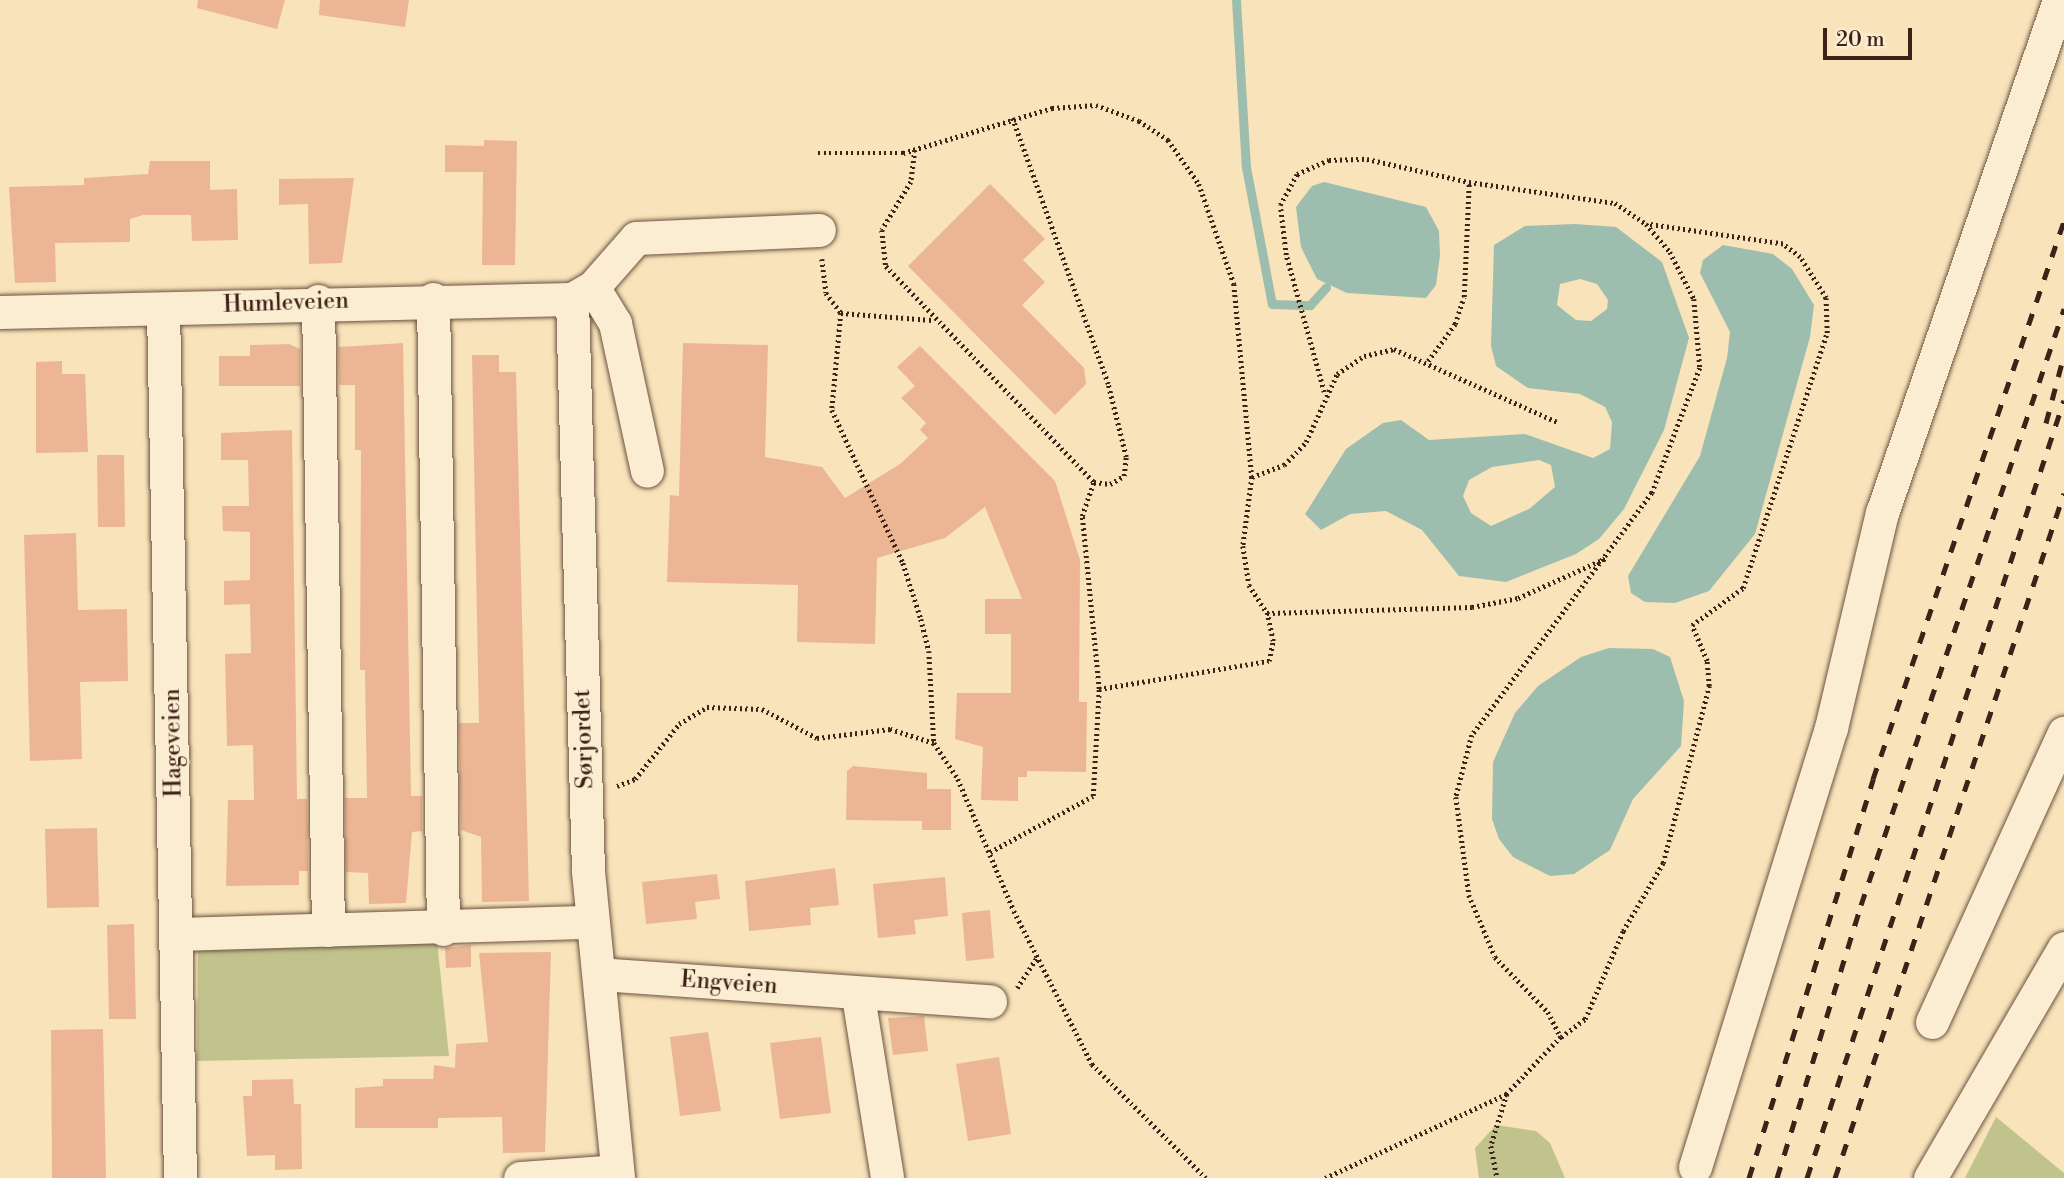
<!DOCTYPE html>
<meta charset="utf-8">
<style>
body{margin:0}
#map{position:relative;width:2064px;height:1178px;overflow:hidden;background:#f8e3ba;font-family:"Libre Bodoni",serif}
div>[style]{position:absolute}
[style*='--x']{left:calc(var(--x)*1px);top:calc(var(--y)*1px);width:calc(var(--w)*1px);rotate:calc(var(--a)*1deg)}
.green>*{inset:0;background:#c1c38d}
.water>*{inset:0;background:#9dbeaf}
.stream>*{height:9px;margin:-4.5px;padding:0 4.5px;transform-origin:4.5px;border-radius:4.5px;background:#9dbeaf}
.building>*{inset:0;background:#ecb695}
.path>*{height:4.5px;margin-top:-2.25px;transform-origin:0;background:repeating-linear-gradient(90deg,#3f2217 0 2px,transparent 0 5.5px)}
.roads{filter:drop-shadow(0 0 2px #6d5240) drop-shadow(0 0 2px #6d5240)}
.minor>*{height:33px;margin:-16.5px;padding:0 16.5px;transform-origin:16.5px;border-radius:16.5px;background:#faedd2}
.rail>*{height:5px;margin-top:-2.5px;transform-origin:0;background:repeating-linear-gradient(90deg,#3f2217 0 12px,transparent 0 24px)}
span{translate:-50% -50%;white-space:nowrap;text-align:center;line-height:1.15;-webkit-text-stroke:5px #faedd2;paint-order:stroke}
.street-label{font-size:23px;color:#3f2217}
.scale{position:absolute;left:1823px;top:28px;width:89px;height:32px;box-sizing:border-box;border:4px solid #3f2217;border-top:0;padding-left:9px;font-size:21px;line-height:24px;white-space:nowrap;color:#3f2217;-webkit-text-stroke:5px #faedd2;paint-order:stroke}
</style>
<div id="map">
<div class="green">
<div style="clip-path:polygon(437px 941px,449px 1056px,197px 1061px,198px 946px)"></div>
<div style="clip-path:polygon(1996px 1117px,2064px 1173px,2064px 1178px,1965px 1178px)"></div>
<div style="clip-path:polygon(1496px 1125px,1536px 1131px,1550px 1143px,1565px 1178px,1479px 1178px,1475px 1148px)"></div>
</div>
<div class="water">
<div style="clip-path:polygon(1324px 182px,1426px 207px,1439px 231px,1440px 255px,1436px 285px,1426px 298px,1347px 293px,1317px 279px,1301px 247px,1296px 207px,1312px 186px)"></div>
<div style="clip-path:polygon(evenodd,1575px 224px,1616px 227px,1662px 262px,1689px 338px,1664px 430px,1624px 509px,1599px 539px,1576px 554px,1506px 582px,1459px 576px,1422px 530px,1386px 511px,1350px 514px,1321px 530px,1305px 514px,1346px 449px,1383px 423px,1401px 420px,1429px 440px,1525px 434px,1593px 458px,1610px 449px,1612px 422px,1605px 407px,1580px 394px,1528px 388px,1496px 366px,1491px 346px,1494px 245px,1525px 226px,1575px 224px,1580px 279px,1597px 284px,1608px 300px,1607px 309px,1591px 321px,1576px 320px,1557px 305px,1560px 284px,1580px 279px,1575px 224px,1539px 460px,1551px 465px,1555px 487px,1529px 509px,1491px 526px,1471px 513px,1463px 496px,1469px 480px,1492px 467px,1539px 460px)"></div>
<div style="clip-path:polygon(1723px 245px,1773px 254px,1792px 269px,1814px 305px,1810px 337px,1755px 534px,1709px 591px,1675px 603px,1645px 602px,1631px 593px,1628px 576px,1700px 456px,1727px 358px,1730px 332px,1700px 273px,1703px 260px)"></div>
<div style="clip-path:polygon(1609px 648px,1653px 649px,1670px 657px,1684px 701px,1681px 746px,1633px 799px,1610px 850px,1574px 874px,1550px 876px,1513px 857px,1499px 839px,1492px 819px,1493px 762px,1515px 713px,1538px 686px,1581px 657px)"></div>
</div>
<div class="stream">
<div style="--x:1236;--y:0;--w:167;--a:86.6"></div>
<div style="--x:1246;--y:167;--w:139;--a:79.3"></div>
<div style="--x:1272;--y:304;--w:38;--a:2"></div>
<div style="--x:1310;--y:305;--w:24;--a:-48"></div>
</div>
<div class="building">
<div style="clip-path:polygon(198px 0,285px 0,277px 29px,197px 8px)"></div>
<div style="clip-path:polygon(320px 0,409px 0,405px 27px,319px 15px)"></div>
<div style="clip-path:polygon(484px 140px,517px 141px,515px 265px,482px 265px,483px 172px,445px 172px,445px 145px,484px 146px)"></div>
<div style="clip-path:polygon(150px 161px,210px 161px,210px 190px,237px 189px,238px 240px,192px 241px,191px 215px,143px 215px,130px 219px,130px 242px,55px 243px,56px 282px,15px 283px,9px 187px,84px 185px,84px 178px,148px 174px)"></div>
<div style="clip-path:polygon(354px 178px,342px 263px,309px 264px,308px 204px,279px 205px,279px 179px)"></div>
<div style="clip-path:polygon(990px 184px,1045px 239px,1023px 260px,1045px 282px,1022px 305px,1084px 368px,1086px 384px,1055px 415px,908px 266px)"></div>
<div style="clip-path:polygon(403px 343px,411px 796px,422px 796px,422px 831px,412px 832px,406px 903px,369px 904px,368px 873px,346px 872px,345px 798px,367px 798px,365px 670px,360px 670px,361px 450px,355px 450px,355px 385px,339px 385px,338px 347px)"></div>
<div style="clip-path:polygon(683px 343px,768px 345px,765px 457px,822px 467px,845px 498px,900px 464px,928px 438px,920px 430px,926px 423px,901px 398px,915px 386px,897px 367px,920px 346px,1055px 481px,1080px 560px,1079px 702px,1087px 702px,1086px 772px,1027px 771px,1027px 777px,1018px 777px,1018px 801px,981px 800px,983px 747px,955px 739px,957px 693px,1011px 693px,1011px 634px,985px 634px,985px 599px,1022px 599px,985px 507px,945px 538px,877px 558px,875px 644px,797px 642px,798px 585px,667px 582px,670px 495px,679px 496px)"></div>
<div style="clip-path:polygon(289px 344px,300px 349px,300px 386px,219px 386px,219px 356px,250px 356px,250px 345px)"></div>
<div style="clip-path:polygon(472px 355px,499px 355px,499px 372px,516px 372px,529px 901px,482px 902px,481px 837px,461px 830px,459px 723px,479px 723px)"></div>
<div style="clip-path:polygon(62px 361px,62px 374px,85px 374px,88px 452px,36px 453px,36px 362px)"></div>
<div style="clip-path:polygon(292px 430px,297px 799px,307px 799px,308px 871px,299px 871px,299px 885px,226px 886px,228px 800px,254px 800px,253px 745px,227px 746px,225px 654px,251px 653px,250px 604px,224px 605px,224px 581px,250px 580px,250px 532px,223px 531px,222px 506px,249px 506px,248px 460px,221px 460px,221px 433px)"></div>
<div style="clip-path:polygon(97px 455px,124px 455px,125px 527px,98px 527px)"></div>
<div style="clip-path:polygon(76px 533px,78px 610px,127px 609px,128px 681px,80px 682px,82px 759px,30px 761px,24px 535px)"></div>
<div style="clip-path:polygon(853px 766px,927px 773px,927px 789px,951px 789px,951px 830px,922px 830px,922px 821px,846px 820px,847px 771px)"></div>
<div style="clip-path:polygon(97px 828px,99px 907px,47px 908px,45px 829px)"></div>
<div style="clip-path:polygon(835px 868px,839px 905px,810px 908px,811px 925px,749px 931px,745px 881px)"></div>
<div style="clip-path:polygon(717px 874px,720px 899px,695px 902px,697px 919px,646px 924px,642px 882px)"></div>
<div style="clip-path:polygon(945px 877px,948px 916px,914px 920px,916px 934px,878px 938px,873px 884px)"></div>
<div style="clip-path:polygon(990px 910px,994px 958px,966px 961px,962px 913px)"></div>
<div style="clip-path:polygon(134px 924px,136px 1019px,109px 1019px,107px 925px)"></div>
<div style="clip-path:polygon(471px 945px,471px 967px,446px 968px,445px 948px)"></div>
<div style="clip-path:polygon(551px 952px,545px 1152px,503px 1153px,502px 1117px,438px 1118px,438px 1128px,355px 1128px,355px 1088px,383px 1086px,383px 1079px,433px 1079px,434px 1065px,455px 1068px,456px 1044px,488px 1042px,479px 953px)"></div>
<div style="clip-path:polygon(924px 1016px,928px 1051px,893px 1055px,888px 1018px)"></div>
<div style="clip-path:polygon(103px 1029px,106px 1178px,52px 1178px,51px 1030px)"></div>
<div style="clip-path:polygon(708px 1032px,721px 1111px,680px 1116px,670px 1037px)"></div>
<div style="clip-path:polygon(821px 1037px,831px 1113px,780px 1119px,770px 1043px)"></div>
<div style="clip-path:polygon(999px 1057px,1011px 1134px,968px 1141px,956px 1064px)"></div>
<div style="clip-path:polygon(293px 1079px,294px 1104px,301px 1104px,302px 1169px,275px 1170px,275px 1155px,247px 1156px,243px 1096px,252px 1096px,252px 1080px)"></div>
</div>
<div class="path">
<div style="--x:915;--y:150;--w:32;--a:97"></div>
<div style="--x:911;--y:182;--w:56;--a:121.1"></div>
<div style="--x:882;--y:230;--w:36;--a:84"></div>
<div style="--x:886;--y:266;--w:300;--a:46.1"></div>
<div style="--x:1094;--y:482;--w:16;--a:7"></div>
<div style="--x:1110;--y:484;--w:16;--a:-30"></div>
<div style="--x:1124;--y:476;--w:19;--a:-84"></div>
<div style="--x:1126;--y:457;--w:75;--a:-103.9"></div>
<div style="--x:1108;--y:384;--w:283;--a:-109.8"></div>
<div style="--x:818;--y:153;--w:85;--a:0"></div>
<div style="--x:903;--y:153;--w:156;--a:-16.8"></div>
<div style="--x:1052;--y:108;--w:44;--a:-3.9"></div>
<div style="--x:1096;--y:105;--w:46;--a:20.4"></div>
<div style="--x:1139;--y:121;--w:35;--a:33"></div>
<div style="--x:1168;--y:140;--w:54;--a:54.8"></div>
<div style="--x:1199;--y:184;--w:106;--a:70.7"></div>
<div style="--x:1234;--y:284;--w:194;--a:84.7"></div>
<div style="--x:1252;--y:477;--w:70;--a:97.4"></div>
<div style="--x:1243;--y:546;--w:39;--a:81"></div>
<div style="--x:1249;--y:585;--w:33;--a:57"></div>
<div style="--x:1267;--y:613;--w:205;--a:-1.7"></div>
<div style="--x:1472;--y:607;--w:47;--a:-11.1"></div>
<div style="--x:1518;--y:598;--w:97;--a:-24.4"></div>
<div style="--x:822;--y:259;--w:34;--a:83"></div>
<div style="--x:826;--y:293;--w:25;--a:53"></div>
<div style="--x:841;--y:313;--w:91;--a:4.4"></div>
<div style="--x:841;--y:313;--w:97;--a:95.3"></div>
<div style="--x:832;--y:410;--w:169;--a:65.1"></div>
<div style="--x:903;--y:563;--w:59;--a:72.2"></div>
<div style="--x:921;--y:619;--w:33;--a:76"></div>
<div style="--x:929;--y:651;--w:92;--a:86.9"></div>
<div style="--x:1428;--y:361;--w:46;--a:-53.9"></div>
<div style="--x:1455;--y:324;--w:28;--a:-72"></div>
<div style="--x:1464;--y:297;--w:115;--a:-87.5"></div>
<div style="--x:1324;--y:392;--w:142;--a:-105.5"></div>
<div style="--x:1286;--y:255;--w:50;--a:-96.8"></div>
<div style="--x:1280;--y:205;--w:35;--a:-61"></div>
<div style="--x:1297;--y:174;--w:35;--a:-24"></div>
<div style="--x:1329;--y:160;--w:38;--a:-2"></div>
<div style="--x:1367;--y:159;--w:105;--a:12.7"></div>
<div style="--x:1469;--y:182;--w:148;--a:8.2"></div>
<div style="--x:1615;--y:203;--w:37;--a:34"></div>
<div style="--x:1646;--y:224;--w:37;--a:49"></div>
<div style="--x:1670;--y:252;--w:53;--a:62.9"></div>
<div style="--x:1694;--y:299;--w:69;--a:85"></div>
<div style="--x:1700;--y:368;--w:134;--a:111"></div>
<div style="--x:1652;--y:493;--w:302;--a:126.6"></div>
<div style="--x:1472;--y:735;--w:64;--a:104.5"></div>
<div style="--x:1456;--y:797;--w:99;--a:82.4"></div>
<div style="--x:1469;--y:895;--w:67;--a:67.2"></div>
<div style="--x:1495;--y:957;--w:76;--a:46.1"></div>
<div style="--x:1548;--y:1012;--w:28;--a:63"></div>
<div style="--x:1561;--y:1037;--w:79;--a:133.5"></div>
<div style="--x:1507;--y:1094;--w:54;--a:107.1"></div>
<div style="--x:1491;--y:1146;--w:33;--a:79"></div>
<div style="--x:1252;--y:477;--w:34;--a:-21"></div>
<div style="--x:1284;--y:465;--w:32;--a:-46"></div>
<div style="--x:1306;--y:442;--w:75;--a:-65.5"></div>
<div style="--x:1337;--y:374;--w:32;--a:-34"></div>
<div style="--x:1364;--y:356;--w:31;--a:-13"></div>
<div style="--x:1394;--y:349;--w:179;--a:24.1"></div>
<div style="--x:1099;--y:689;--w:172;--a:-9.4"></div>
<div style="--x:1269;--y:661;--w:20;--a:-79"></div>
<div style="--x:1273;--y:641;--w:29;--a:-102"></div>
<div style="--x:617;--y:786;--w:19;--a:-21"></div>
<div style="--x:635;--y:779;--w:70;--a:-51.3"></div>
<div style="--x:679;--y:724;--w:33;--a:-31"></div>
<div style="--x:707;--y:707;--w:55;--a:2.1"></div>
<div style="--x:762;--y:709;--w:62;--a:27.8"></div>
<div style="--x:817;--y:738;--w:74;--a:-7"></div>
<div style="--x:890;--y:729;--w:46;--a:17.7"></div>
<div style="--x:934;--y:743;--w:43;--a:56.3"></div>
<div style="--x:958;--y:779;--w:143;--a:67"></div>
<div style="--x:1014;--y:911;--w:172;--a:63"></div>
<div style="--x:1092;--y:1064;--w:161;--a:45"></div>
<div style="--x:990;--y:852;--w:117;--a:-28.5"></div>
<div style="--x:1093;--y:796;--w:107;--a:-86.8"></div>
<div style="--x:1099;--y:689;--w:174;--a:-95.6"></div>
<div style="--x:1082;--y:516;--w:36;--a:-71"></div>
<div style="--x:1017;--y:988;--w:37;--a:-57"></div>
<div style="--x:1561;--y:1037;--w:30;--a:-37"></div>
<div style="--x:1585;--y:1019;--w:96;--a:-66.6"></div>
<div style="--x:1623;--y:931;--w:79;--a:-59.5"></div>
<div style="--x:1663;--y:863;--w:183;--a:-75.4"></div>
<div style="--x:1709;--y:686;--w:25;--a:-95"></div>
<div style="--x:1707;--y:661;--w:39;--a:-113"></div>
<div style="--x:1692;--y:625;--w:63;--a:-36"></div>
<div style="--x:1743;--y:588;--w:268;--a:-71.8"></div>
<div style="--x:1827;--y:333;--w:35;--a:-92"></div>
<div style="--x:1826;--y:298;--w:49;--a:-122.4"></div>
<div style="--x:1800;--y:257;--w:21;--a:-143"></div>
<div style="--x:1783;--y:244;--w:138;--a:-171.7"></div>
<div style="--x:1325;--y:1178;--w:200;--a:-24.8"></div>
</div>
<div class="roads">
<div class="minor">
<div style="--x:593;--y:287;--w:42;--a:58.6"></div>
<div style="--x:615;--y:323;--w:151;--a:77.8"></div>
<div style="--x:433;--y:299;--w:630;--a:89.09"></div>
<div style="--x:572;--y:299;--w:572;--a:88.4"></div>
<div style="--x:588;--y:871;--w:308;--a:84.4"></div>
<div style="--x:318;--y:301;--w:629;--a:89.09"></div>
<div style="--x:163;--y:309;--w:869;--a:88.88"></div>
<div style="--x:0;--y:312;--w:572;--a:-1.3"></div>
<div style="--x:572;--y:299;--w:24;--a:-30"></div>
<div style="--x:593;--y:287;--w:65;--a:-48.7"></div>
<div style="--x:636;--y:238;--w:183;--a:-2.5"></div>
<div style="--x:177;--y:934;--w:414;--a:-1.7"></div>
<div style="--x:599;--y:974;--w:392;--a:4"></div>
<div style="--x:858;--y:996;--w:184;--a:80.9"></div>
<div style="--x:1932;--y:1022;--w:318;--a:-65.5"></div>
<div style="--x:1695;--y:1167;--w:460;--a:-72.8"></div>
<div style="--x:1831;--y:728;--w:221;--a:-76.7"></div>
<div style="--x:1882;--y:513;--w:543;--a:-70.96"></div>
<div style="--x:520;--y:1178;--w:97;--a:-4.1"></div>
<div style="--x:1930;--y:1178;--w:266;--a:-59.8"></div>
</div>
</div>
<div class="rail">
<div style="--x:2046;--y:423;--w:70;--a:-75.2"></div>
<div style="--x:1749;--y:1178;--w:418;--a:-72.7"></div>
<div style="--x:1873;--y:779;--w:590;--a:-71.1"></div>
<div style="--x:1777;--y:1178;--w:286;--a:-72.9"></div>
<div style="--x:1861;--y:905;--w:630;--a:-71.19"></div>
<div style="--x:1807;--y:1178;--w:819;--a:-71.72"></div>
<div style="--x:1835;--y:1178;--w:722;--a:-71.51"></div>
</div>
<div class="street-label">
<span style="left:286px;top:303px;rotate:-2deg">Humleveien</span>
<span style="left:584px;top:739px;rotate:-92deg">Sørjordet</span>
<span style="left:173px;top:743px;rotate:-91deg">Hageveien</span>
<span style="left:729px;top:983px;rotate:4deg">Engveien</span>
</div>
<div class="scale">20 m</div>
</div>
